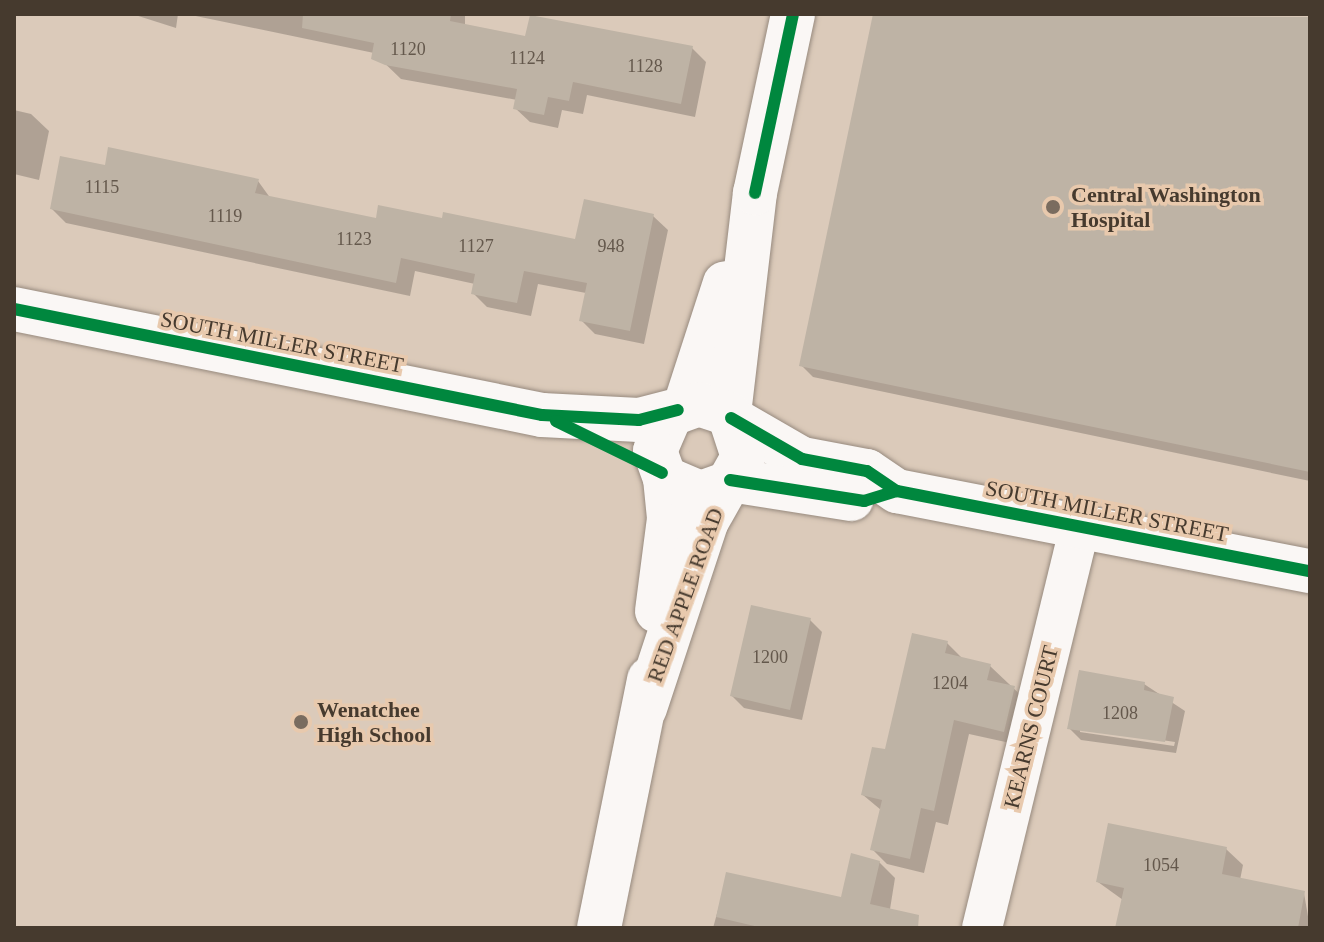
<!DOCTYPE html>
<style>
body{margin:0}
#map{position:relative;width:1324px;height:942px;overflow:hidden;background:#dbcaba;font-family:"Times New Roman",serif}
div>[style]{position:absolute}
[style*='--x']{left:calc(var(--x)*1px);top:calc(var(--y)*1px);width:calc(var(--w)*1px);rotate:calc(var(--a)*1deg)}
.shadow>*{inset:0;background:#0003}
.building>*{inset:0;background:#beb3a5}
.roads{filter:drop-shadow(0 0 2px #978a7e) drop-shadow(0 0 2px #978a7e)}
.minor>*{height:40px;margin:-20px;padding:0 20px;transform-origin:20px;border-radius:20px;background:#faf7f5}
.tertiary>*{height:44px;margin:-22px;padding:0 22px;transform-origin:22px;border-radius:22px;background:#faf7f5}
.cycleway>*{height:12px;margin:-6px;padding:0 6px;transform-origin:6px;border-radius:6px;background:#00873e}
.dots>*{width:22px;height:22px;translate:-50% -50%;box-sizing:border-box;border:4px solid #e8c9ad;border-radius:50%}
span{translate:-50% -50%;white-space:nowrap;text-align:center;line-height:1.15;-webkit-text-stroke:7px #e8c9ad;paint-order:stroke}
.number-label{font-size:18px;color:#64584c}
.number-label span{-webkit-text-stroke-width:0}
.poi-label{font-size:22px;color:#463a2e;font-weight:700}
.left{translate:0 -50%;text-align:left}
.street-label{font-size:22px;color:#463a2e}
.frame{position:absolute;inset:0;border:16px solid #463a2e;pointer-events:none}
</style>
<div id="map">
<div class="shadow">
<div style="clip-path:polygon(132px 14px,178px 14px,176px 28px)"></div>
<div style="clip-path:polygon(186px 14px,465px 14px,465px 26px,527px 38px,692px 48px,706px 62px,695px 117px,587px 95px,583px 114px,562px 110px,558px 128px,530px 122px,515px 108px,517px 100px,401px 79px,374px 53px)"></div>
<div style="clip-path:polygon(875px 14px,1310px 19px,1310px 481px,813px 377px,801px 365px)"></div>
<div style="clip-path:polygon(14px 110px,31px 114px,49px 131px,39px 180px,14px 174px)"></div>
<div style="clip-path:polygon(106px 167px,258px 181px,271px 199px,377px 221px,577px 242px,653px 216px,668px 230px,644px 344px,595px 334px,581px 320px,586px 293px,538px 284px,531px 316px,487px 307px,473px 293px,475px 284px,415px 271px,410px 296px,66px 223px,52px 209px)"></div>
<div style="clip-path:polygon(810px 620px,822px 632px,802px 720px,744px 708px,732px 696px)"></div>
<div style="clip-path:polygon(947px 643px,962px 658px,990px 666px,1029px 703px,1019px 745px,969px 734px,948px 825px,936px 822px,924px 873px,887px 864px,872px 849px,881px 810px,863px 795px)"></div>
<div style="clip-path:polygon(evenodd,1144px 684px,1185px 711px,1176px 753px,1081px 740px,1069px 728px,1144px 684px,1080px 728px,1175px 742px,1174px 746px,1080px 732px,1080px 728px)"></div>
<div style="clip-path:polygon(1226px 849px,1243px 865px,1240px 880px,1304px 893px,1310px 928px,1117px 928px,1123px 900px,1098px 882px)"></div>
<div style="clip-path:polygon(879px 862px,895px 878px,887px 928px,713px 928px,728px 874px,842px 900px)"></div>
</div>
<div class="building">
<div style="clip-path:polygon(303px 14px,451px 14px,450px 21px,525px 36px,530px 15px,693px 46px,681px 104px,573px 82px,569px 101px,548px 97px,544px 115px,513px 109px,517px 89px,385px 65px,371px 59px,374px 43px,302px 28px)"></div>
<div style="clip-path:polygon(873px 14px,1310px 17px,1310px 472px,799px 366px)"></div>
<div style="clip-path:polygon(108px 147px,259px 179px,255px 193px,376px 218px,378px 205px,442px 218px,443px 212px,575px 239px,584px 199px,654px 214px,630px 331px,579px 321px,587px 283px,524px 271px,517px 303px,471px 294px,475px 274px,401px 258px,396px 283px,50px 209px,60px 156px,105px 165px)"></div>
<div style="clip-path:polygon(751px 605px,811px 618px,790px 710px,730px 696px)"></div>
<div style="clip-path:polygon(912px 633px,948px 641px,945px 653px,991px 664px,987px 680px,1015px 686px,1004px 732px,954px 720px,934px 811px,921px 808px,910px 859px,870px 850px,882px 800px,861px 795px,872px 747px,885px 749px)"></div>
<div style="clip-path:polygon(1079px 670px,1145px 682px,1144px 690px,1174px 697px,1165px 742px,1067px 729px)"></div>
<div style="clip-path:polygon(1108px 823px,1227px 847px,1222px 874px,1305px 891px,1298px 928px,1115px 928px,1124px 888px,1096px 882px)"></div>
<div style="clip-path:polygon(851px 853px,880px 861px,870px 904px,919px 915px,918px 928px,763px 928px,716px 917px,726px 872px,841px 897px)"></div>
</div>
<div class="roads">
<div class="minor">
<div style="--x:982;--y:928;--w:415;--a:-76.3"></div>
</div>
<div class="tertiary">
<div style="--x:14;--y:309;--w:539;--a:11.35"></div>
<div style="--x:542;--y:415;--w:97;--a:3"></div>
<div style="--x:639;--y:420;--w:40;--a:-14.4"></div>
<div style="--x:685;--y:406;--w:129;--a:-72"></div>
<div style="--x:729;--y:414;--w:223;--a:-83.3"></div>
<div style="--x:755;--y:193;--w:183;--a:-78"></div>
<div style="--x:731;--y:418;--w:82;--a:30"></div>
<div style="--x:802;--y:459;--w:66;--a:10.5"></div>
<div style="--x:867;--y:471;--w:36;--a:34"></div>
<div style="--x:897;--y:491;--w:421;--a:11"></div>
<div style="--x:730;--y:480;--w:123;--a:8.9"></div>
<div style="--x:657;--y:611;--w:94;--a:-82.6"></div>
<div style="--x:669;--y:518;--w:40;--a:-95.7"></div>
<div style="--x:645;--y:708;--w:197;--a:-71.7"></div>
<div style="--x:707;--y:521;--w:73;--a:-60.6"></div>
<div style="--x:743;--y:457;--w:45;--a:-108"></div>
<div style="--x:729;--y:414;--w:32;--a:-162"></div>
<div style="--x:699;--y:404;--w:30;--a:160"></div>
<div style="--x:671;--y:414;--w:40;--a:113.4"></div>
<div style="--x:655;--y:451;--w:29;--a:70"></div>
<div style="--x:665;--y:478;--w:39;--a:23"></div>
<div style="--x:701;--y:493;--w:29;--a:-20"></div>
<div style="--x:599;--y:928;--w:254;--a:-78.6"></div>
</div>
</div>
<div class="cycleway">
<div style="--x:755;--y:193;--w:183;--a:-78"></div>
<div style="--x:14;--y:309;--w:539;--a:11.35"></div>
<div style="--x:542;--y:415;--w:97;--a:3"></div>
<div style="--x:639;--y:420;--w:40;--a:-14.4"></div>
<div style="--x:731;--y:418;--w:82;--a:30"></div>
<div style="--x:802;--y:459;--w:66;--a:10.5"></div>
<div style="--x:867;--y:471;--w:36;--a:34"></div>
<div style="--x:897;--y:491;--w:421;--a:11"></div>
<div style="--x:556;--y:421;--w:118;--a:26.1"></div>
<div style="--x:730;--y:480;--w:136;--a:8.9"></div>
<div style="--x:864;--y:501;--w:34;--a:-17"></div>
</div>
<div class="dots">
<div style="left:1053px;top:207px;background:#7a6c5f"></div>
<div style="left:301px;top:722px;background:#7a6c5f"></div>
</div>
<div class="number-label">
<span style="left:408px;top:49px">1120</span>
<span style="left:527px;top:58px">1124</span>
<span style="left:645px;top:66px">1128</span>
<span style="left:102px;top:187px">1115</span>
<span style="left:225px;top:216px">1119</span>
<span style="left:354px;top:239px">1123</span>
<span style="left:476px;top:246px">1127</span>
<span style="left:611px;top:246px">948</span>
<span style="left:770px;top:657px">1200</span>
<span style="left:950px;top:683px">1204</span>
<span style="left:1120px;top:713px">1208</span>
<span style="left:1161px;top:865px">1054</span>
</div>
<div class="poi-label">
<span class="left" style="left:1071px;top:207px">Central Washington<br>Hospital</span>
<span class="left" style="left:317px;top:722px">Wenatchee<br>High School</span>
</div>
<div class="street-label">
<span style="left:282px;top:342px;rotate:11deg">SOUTH MILLER STREET</span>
<span style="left:1107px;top:511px;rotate:11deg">SOUTH MILLER STREET</span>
<span style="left:685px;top:595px;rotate:-70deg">RED APPLE ROAD</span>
<span style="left:1031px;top:727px;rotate:-76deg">KEARNS COURT</span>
</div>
<div class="frame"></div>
</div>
